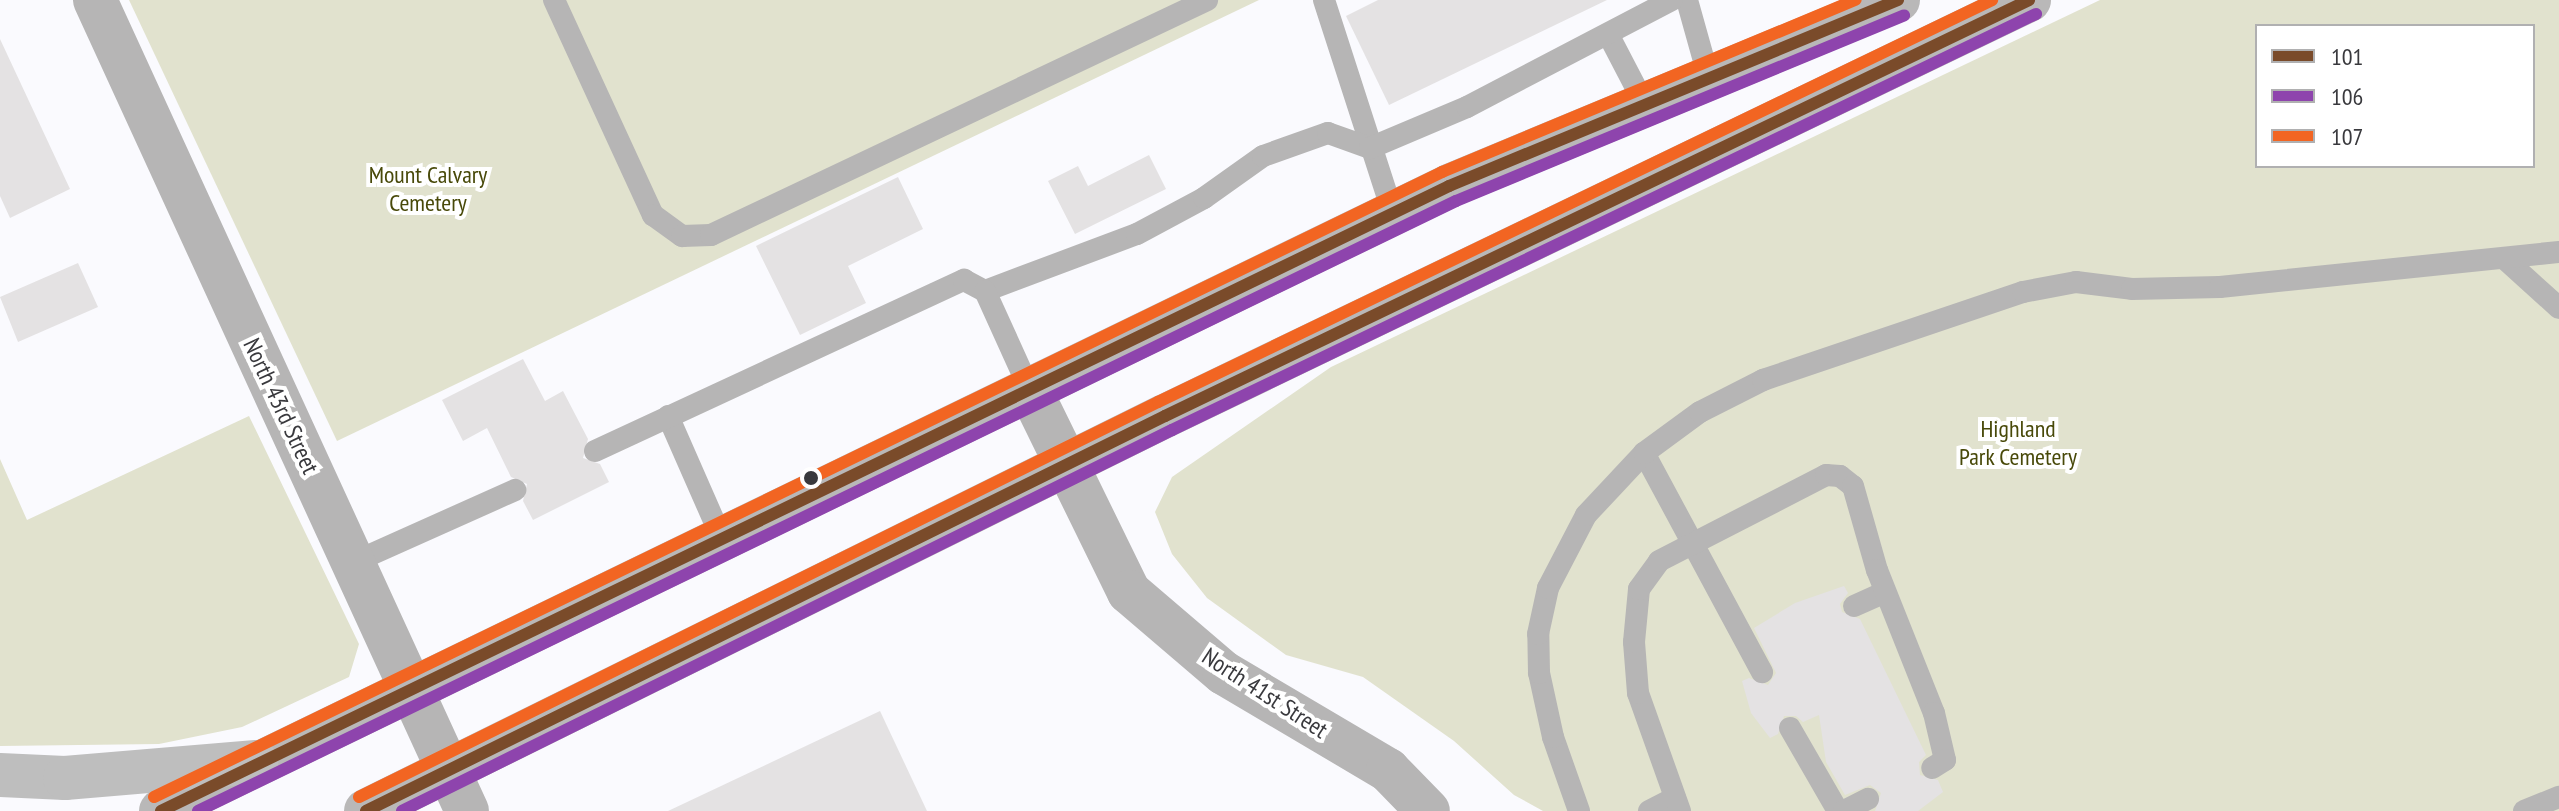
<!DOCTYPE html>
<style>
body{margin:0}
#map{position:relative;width:2559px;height:811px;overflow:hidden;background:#fafafe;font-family:"PT Sans Narrow",sans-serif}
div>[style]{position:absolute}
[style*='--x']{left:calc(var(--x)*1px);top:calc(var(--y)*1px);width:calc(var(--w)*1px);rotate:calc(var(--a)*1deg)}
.green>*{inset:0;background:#e1e2ce}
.building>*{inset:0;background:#e4e2e3}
.lane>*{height:22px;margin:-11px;padding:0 11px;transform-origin:11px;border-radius:11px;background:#b6b5b5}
.street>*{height:44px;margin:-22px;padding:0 22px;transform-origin:22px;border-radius:22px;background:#b6b5b5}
.primary>*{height:44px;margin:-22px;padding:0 22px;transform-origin:22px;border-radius:22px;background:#b9b8b8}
.highway>*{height:44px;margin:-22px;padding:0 22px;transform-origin:22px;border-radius:22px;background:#bebebe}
.bus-1>*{height:12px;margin:-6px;padding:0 6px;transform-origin:6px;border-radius:6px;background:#7a4b2a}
.bus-2>*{height:12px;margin:-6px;padding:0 6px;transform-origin:6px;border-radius:6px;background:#8e44ad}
.bus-3>*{height:12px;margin:-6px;padding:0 6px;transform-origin:6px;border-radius:6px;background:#f26522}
.dots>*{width:22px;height:22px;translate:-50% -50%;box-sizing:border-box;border:4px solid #fff;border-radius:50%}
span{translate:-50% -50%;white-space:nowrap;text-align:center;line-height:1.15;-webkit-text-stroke:8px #fff;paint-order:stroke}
.park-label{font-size:24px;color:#484909}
.street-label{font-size:24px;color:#39393d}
.legend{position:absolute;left:2255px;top:24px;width:280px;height:144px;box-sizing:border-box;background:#fff;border:2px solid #b0b0b1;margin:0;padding:10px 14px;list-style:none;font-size:24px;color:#39393d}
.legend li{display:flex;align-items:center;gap:16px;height:40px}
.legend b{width:40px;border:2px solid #b0b0b1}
</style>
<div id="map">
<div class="green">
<div style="clip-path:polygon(129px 0,1259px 0,337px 441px)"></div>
<div style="clip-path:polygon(evenodd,2100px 0,2559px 0,2559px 811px,1543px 811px,1514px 795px,1454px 741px,1363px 677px,1286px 655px,1207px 598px,1172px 554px,1155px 512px,1172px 477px,1331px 367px,2100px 0,2257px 26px,2533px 26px,2533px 166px,2257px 166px,2257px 26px)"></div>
<div style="clip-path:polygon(249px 416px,359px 644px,349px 677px,242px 727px,159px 744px,0 746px,0 459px,27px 520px)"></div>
</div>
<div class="building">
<div style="clip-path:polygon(1378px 0,1607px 0,1389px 105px,1346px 16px)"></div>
<div style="clip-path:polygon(0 39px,70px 189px,10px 218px,0 196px)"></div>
<div style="clip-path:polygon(1149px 155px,1166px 189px,1075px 234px,1048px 181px,1078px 166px,1088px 186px)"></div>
<div style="clip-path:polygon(898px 177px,923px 229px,848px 266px,866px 303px,800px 335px,756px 246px)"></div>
<div style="clip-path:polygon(78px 263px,98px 307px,18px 342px,0 297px)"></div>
<div style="clip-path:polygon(523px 359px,545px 401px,563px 391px,588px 439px,583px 458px,600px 464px,609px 482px,533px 520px,523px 501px,527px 484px,511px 477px,487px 428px,463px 441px,442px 400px)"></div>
<div style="clip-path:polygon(1844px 586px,1848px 593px,1840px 604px,1842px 612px,1860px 619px,1926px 755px,1919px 762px,1920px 775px,1938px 780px,1943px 792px,1918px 811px,1875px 811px,1881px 793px,1870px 785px,1845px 795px,1826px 762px,1819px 715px,1803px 722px,1796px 716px,1784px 716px,1778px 734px,1770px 738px,1751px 713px,1742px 681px,1749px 678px,1768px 685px,1776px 673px,1754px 628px,1795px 603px)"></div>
<div style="clip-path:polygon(880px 711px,927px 811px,668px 811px)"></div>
</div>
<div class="lane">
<div style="--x:554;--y:0;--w:237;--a:65.3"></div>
<div style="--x:653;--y:215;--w:36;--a:36"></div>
<div style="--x:682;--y:236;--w:29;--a:-2"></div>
<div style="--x:711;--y:235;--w:549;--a:-25.35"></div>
<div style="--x:1324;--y:0;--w:224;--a:72.1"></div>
<div style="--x:1687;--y:0;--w:82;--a:74.4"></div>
<div style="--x:1608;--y:34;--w:80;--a:62.5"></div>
<div style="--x:2505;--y:259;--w:73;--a:42.2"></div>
<div style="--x:985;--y:291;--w:162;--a:-20.6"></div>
<div style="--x:1137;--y:234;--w:76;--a:-28.2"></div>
<div style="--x:1204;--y:198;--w:72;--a:-35.4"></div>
<div style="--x:1263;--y:156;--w:69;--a:-19.5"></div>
<div style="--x:1328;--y:133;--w:45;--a:19.7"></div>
<div style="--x:1370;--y:148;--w:105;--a:-22.9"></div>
<div style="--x:1467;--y:107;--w:231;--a:-27.6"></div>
<div style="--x:668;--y:416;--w:132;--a:66.3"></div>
<div style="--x:595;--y:451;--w:407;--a:-24.9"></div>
<div style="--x:964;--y:280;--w:24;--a:28"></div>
<div style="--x:985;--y:291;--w:109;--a:65.6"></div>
<div style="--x:1644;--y:453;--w:249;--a:61.7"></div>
<div style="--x:352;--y:563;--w:179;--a:-24.1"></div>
<div style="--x:1854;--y:606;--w:34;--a:-24"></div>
<div style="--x:1790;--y:728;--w:96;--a:60"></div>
<div style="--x:1579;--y:811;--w:78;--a:-109.4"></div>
<div style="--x:1553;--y:737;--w:66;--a:-102.3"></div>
<div style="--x:1539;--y:673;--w:39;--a:-91"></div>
<div style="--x:1538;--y:634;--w:47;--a:-77.7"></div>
<div style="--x:1548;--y:588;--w:82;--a:-62.5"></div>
<div style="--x:1586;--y:515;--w:85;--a:-46.9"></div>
<div style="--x:1644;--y:453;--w:69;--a:-36.2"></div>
<div style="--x:1700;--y:412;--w:71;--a:-26.9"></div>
<div style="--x:1763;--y:380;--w:274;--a:-18.7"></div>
<div style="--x:2023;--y:292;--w:54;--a:-10.7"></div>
<div style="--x:2076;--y:282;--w:56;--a:7.1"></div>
<div style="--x:2132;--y:289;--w:88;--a:-1.3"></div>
<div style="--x:2220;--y:287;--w:341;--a:-5.9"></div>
<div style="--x:1649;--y:811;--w:29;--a:-27"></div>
<div style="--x:1680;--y:811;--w:125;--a:-109.6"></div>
<div style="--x:1638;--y:693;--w:51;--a:-94.5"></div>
<div style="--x:1634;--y:642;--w:53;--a:-84.6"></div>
<div style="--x:1639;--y:589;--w:34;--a:-54"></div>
<div style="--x:1659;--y:561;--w:188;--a:-27.2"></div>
<div style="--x:1826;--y:475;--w:14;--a:4"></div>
<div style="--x:1840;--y:476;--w:16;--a:38"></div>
<div style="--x:1853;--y:486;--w:87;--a:74.1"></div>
<div style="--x:1877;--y:570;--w:154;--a:68.3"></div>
<div style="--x:1934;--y:713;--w:48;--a:76.8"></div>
<div style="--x:1945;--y:760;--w:15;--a:148"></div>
<div style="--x:1844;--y:811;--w:27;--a:-27"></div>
<div style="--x:2524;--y:811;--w:38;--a:-22"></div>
</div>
<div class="street">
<div style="--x:95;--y:0;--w:892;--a:65.36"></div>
<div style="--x:1030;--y:390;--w:225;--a:63.9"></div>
<div style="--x:1129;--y:592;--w:125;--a:40.5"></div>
<div style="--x:1224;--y:673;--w:191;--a:30.6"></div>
<div style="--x:1388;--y:770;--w:57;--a:45.7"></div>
</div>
<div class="primary">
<div style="--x:161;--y:811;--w:1432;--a:-25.88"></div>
<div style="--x:1449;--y:186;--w:486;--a:-22.5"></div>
<div style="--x:366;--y:811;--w:891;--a:-26.31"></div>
<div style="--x:1165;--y:416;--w:959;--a:-25.71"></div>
</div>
<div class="highway">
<div style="--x:0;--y:775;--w:65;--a:2.6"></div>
<div style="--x:65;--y:778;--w:192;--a:-4.8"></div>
</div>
<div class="bus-1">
<div style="--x:161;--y:811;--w:1432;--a:-25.88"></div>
<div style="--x:1449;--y:186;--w:486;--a:-22.5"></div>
<div style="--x:366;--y:811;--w:891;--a:-26.31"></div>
<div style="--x:1165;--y:416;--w:959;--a:-25.71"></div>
</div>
<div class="bus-2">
<div style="--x:198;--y:811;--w:1398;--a:-25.87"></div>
<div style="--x:1456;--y:201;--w:485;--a:-22.5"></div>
<div style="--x:402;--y:811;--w:859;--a:-26.33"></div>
<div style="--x:1172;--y:430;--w:959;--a:-25.71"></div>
</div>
<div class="bus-3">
<div style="--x:154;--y:797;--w:1432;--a:-25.88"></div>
<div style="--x:1442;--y:172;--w:448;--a:-22.6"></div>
<div style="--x:359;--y:797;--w:891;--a:-26.31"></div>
<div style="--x:1158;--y:402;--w:926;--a:-25.73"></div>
</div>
<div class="dots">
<div style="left:811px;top:478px;background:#39393d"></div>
</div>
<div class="park-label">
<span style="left:428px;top:189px">Mount Calvary<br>Cemetery</span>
<span style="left:2018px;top:443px">Highland<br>Park Cemetery</span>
</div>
<div class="street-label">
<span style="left:281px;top:406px;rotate:65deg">North 43rd Street</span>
<span style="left:1265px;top:693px;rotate:33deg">North 41st Street</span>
</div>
<ul class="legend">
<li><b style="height:10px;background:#7a4b2a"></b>101</li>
<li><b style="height:10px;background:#8e44ad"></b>106</li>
<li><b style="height:10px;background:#f26522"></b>107</li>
</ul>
</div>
